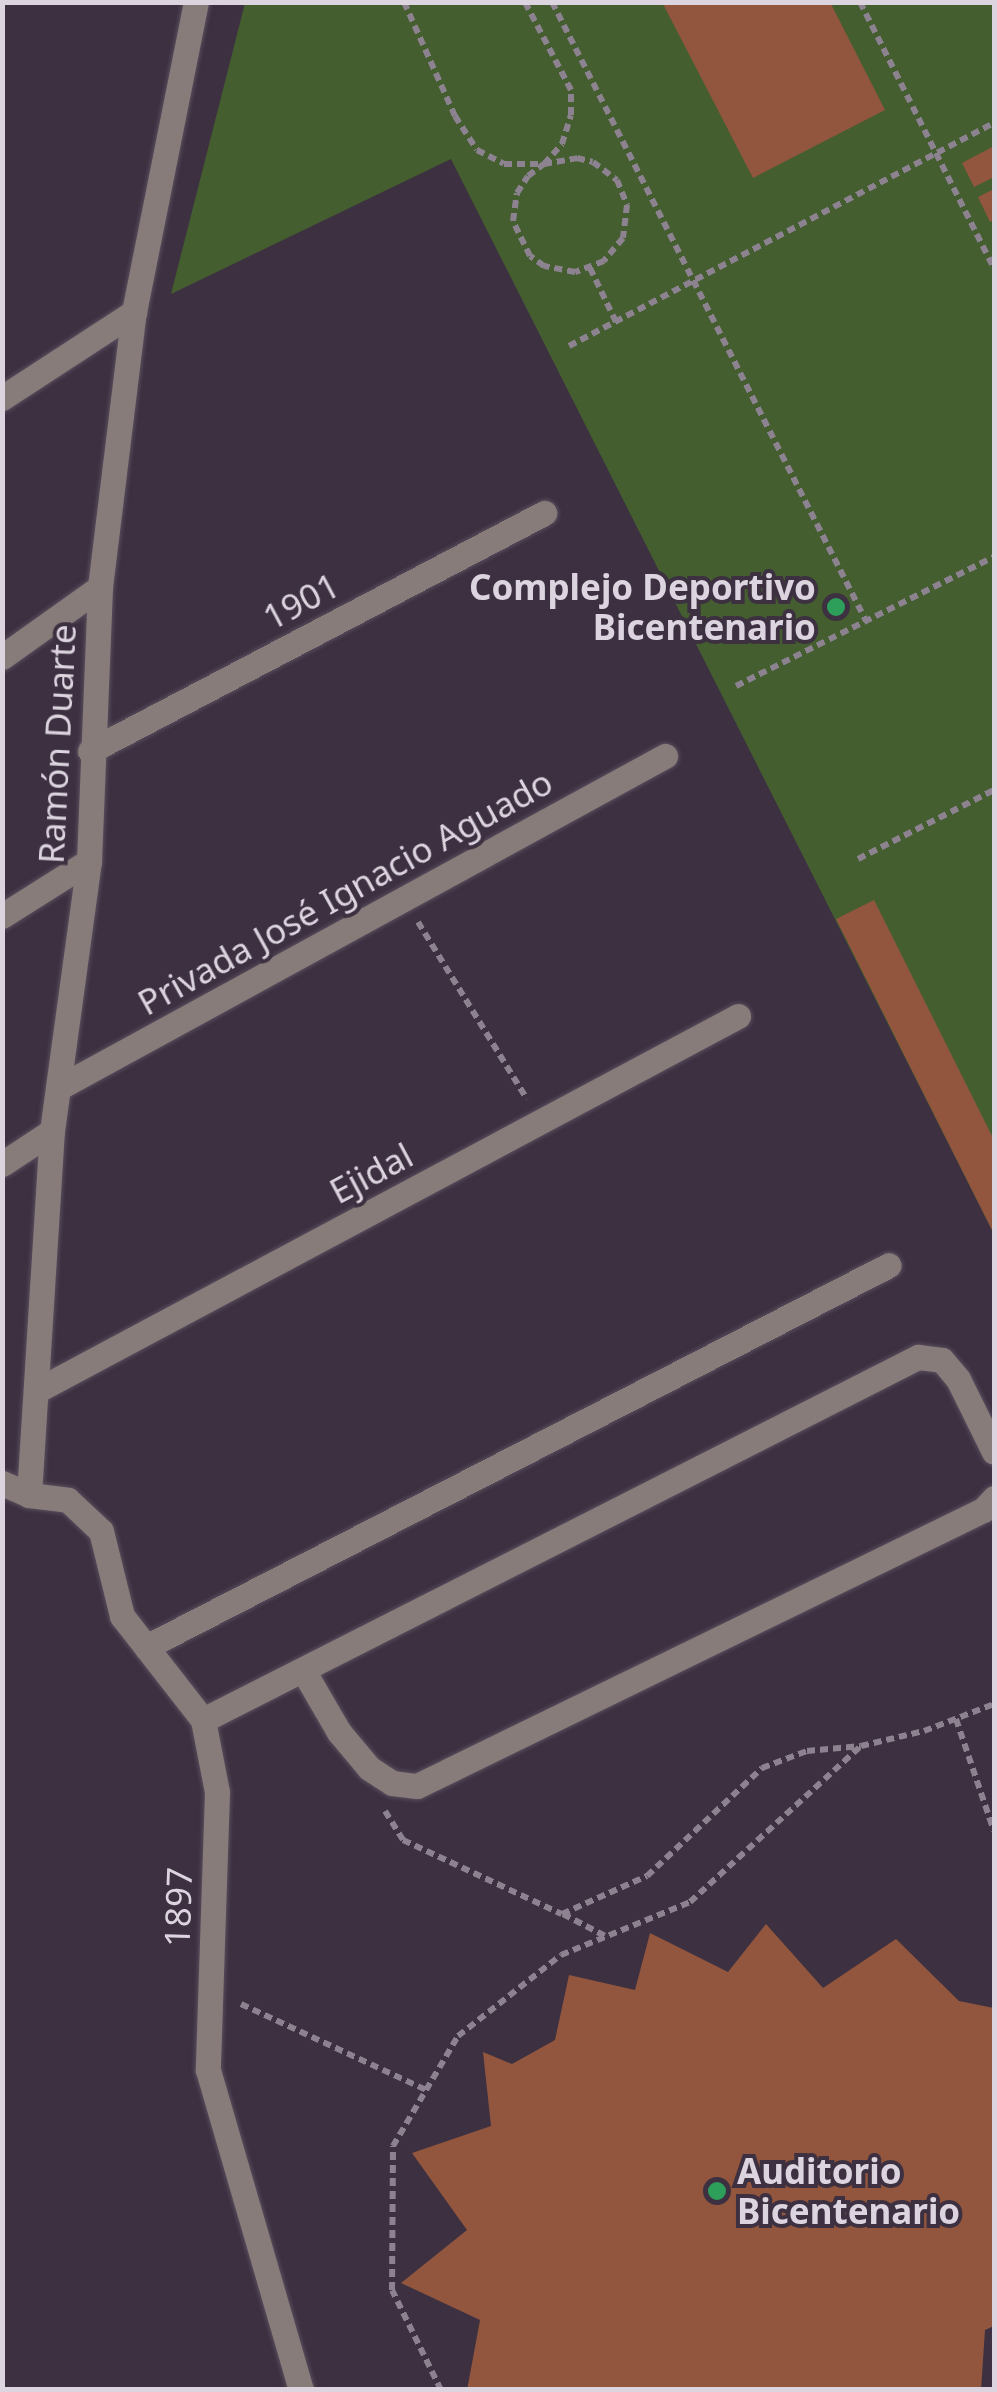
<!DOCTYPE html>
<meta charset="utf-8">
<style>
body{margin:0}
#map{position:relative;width:997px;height:2392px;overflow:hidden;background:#3c3041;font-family:"Noto Sans",sans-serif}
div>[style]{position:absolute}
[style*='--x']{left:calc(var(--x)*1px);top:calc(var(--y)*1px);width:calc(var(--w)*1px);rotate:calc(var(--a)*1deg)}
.green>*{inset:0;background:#445e2f}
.building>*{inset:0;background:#91563d}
.path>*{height:6px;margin-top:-3px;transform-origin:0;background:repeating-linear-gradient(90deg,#8c8290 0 8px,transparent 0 13px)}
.roads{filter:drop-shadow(0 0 2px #594e5d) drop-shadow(0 0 2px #594e5d)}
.minor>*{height:25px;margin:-12.5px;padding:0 12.5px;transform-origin:12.5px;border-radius:12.5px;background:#887c7a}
.dots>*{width:28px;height:28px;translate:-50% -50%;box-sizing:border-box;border:5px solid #3c3041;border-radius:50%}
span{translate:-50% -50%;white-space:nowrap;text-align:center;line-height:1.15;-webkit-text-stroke:8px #3c3041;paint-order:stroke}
.poi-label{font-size:35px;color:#dcd4df;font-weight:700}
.right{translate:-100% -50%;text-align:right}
.left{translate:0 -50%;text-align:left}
.street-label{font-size:35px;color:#dcd4df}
.frame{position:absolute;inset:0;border:5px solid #dcd4df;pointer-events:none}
</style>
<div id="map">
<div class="green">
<div style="clip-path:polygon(245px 3px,994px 3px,994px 1234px,451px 159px,171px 294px)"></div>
</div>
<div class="building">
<div style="clip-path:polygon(662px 2px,830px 2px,885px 110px,753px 178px)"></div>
<div style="clip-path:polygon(994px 146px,994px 177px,974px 187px,962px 163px)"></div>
<div style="clip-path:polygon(994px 189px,994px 219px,990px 222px,978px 197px)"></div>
<div style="clip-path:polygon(874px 900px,994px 1140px,994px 1234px,836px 919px)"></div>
<div style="clip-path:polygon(766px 1924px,823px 1988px,896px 1939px,959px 2001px,994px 2008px,994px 2326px,985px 2330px,981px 2390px,467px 2390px,480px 2320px,401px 2283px,467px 2230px,412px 2153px,491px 2126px,483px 2052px,512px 2064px,555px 2040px,569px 1975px,635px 1990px,650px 1933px,728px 1972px)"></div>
</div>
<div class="path">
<div style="--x:404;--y:2;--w:125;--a:65.9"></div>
<div style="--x:455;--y:116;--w:40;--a:57.1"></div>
<div style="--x:477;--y:150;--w:30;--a:27"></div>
<div style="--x:504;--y:164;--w:40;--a:0"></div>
<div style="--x:544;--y:164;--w:34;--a:-10"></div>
<div style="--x:577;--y:158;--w:16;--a:14"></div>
<div style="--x:593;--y:162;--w:30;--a:37"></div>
<div style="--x:617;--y:180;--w:27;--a:68"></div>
<div style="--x:627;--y:205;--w:33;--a:97"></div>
<div style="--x:623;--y:238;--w:30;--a:130"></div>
<div style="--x:604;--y:261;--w:31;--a:159"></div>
<div style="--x:575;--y:272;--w:32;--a:-169"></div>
<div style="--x:544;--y:266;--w:17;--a:-144"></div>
<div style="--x:530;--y:256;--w:39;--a:-116"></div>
<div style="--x:513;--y:221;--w:28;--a:-82"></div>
<div style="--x:517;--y:193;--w:20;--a:-57"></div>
<div style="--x:528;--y:176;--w:20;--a:-37"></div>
<div style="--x:544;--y:164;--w:27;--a:-48"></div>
<div style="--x:562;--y:144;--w:30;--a:-73"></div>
<div style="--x:571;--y:115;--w:25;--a:-90"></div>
<div style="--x:571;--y:90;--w:99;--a:-117.6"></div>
<div style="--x:552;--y:2;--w:694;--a:63.1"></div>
<div style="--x:860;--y:2;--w:299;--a:63.3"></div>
<div style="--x:590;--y:268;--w:60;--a:64.3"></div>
<div style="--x:569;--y:346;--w:480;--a:-27.7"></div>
<div style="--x:736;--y:686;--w:288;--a:-26.6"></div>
<div style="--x:858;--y:859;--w:153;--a:-26.9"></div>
<div style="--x:418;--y:922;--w:208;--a:58.4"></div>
<div style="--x:956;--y:1719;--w:118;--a:71.3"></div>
<div style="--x:385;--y:1811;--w:34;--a:58"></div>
<div style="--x:403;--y:1840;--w:175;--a:25"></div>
<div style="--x:562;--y:1914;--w:93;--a:-24.1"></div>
<div style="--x:647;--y:1876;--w:158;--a:-43.2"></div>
<div style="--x:762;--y:1768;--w:48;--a:-20.7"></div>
<div style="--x:807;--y:1751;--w:54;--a:-5.3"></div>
<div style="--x:861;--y:1746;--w:65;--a:-13.4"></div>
<div style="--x:924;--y:1731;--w:75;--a:-21.1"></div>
<div style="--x:563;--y:1914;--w:47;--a:27.6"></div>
<div style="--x:241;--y:2004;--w:204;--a:24.9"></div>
<div style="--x:441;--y:2390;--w:111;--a:-116.1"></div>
<div style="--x:392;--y:2290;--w:144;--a:-89.6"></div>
<div style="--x:393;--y:2146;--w:128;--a:-59.4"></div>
<div style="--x:458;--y:2036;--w:131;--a:-38.2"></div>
<div style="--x:561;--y:1955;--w:139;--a:-22.3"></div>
<div style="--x:690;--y:1902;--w:231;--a:-42.4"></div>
</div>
<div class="roads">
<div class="minor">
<div style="--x:2;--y:398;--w:158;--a:-33.1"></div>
<div style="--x:2;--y:657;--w:120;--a:-35.5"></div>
<div style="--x:90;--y:751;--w:513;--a:-27.66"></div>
<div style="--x:2;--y:916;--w:103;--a:-32.3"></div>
<div style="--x:58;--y:1088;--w:692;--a:-28.68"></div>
<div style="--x:2;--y:1164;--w:60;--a:-33.4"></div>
<div style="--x:36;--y:1391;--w:796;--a:-28.11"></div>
<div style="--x:2;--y:1483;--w:30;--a:24"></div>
<div style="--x:29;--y:1495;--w:39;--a:7"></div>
<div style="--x:68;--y:1500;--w:45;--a:43.2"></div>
<div style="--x:101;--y:1531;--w:88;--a:76.1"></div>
<div style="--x:122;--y:1616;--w:132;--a:52.1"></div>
<div style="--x:203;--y:1720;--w:73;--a:79"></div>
<div style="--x:217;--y:1792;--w:278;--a:91.9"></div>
<div style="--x:208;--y:2070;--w:333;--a:73.8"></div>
<div style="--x:29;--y:1495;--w:365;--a:-86.4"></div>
<div style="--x:52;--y:1131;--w:273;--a:-82.2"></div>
<div style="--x:89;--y:861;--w:274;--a:-87.7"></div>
<div style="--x:100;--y:587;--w:277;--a:-83"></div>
<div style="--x:134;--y:312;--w:316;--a:-78.7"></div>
<div style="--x:146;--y:1647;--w:835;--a:-27.21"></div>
<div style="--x:303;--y:1670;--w:72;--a:59.9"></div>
<div style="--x:339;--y:1732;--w:47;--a:50.2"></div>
<div style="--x:369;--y:1768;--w:27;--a:33"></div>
<div style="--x:392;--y:1783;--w:25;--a:7"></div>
<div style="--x:417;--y:1786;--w:630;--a:-26"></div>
<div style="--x:983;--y:1510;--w:16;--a:-47"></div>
<div style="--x:203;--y:1720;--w:802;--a:-26.92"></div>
<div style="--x:918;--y:1357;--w:24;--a:7"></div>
<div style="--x:942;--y:1360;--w:25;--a:50"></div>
<div style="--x:958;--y:1379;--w:81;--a:63.7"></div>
</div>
</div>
<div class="dots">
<div style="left:836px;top:607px;background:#2e9e5b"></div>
<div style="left:717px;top:2191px;background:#2e9e5b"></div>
</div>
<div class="poi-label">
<span class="right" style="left:816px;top:607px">Complejo Deportivo<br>Bicentenario</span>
<span class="left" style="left:737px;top:2191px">Auditorio<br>Bicentenario</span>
</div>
<div class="street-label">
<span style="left:301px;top:601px;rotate:-28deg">1901</span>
<span style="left:57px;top:744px;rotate:-87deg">Ramón Duarte</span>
<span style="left:345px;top:892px;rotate:-29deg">Privada José Ignacio Aguado</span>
<span style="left:371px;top:1173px;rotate:-28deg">Ejidal</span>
<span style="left:178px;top:1907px;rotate:-88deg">1897</span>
</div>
<div class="frame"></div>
</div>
